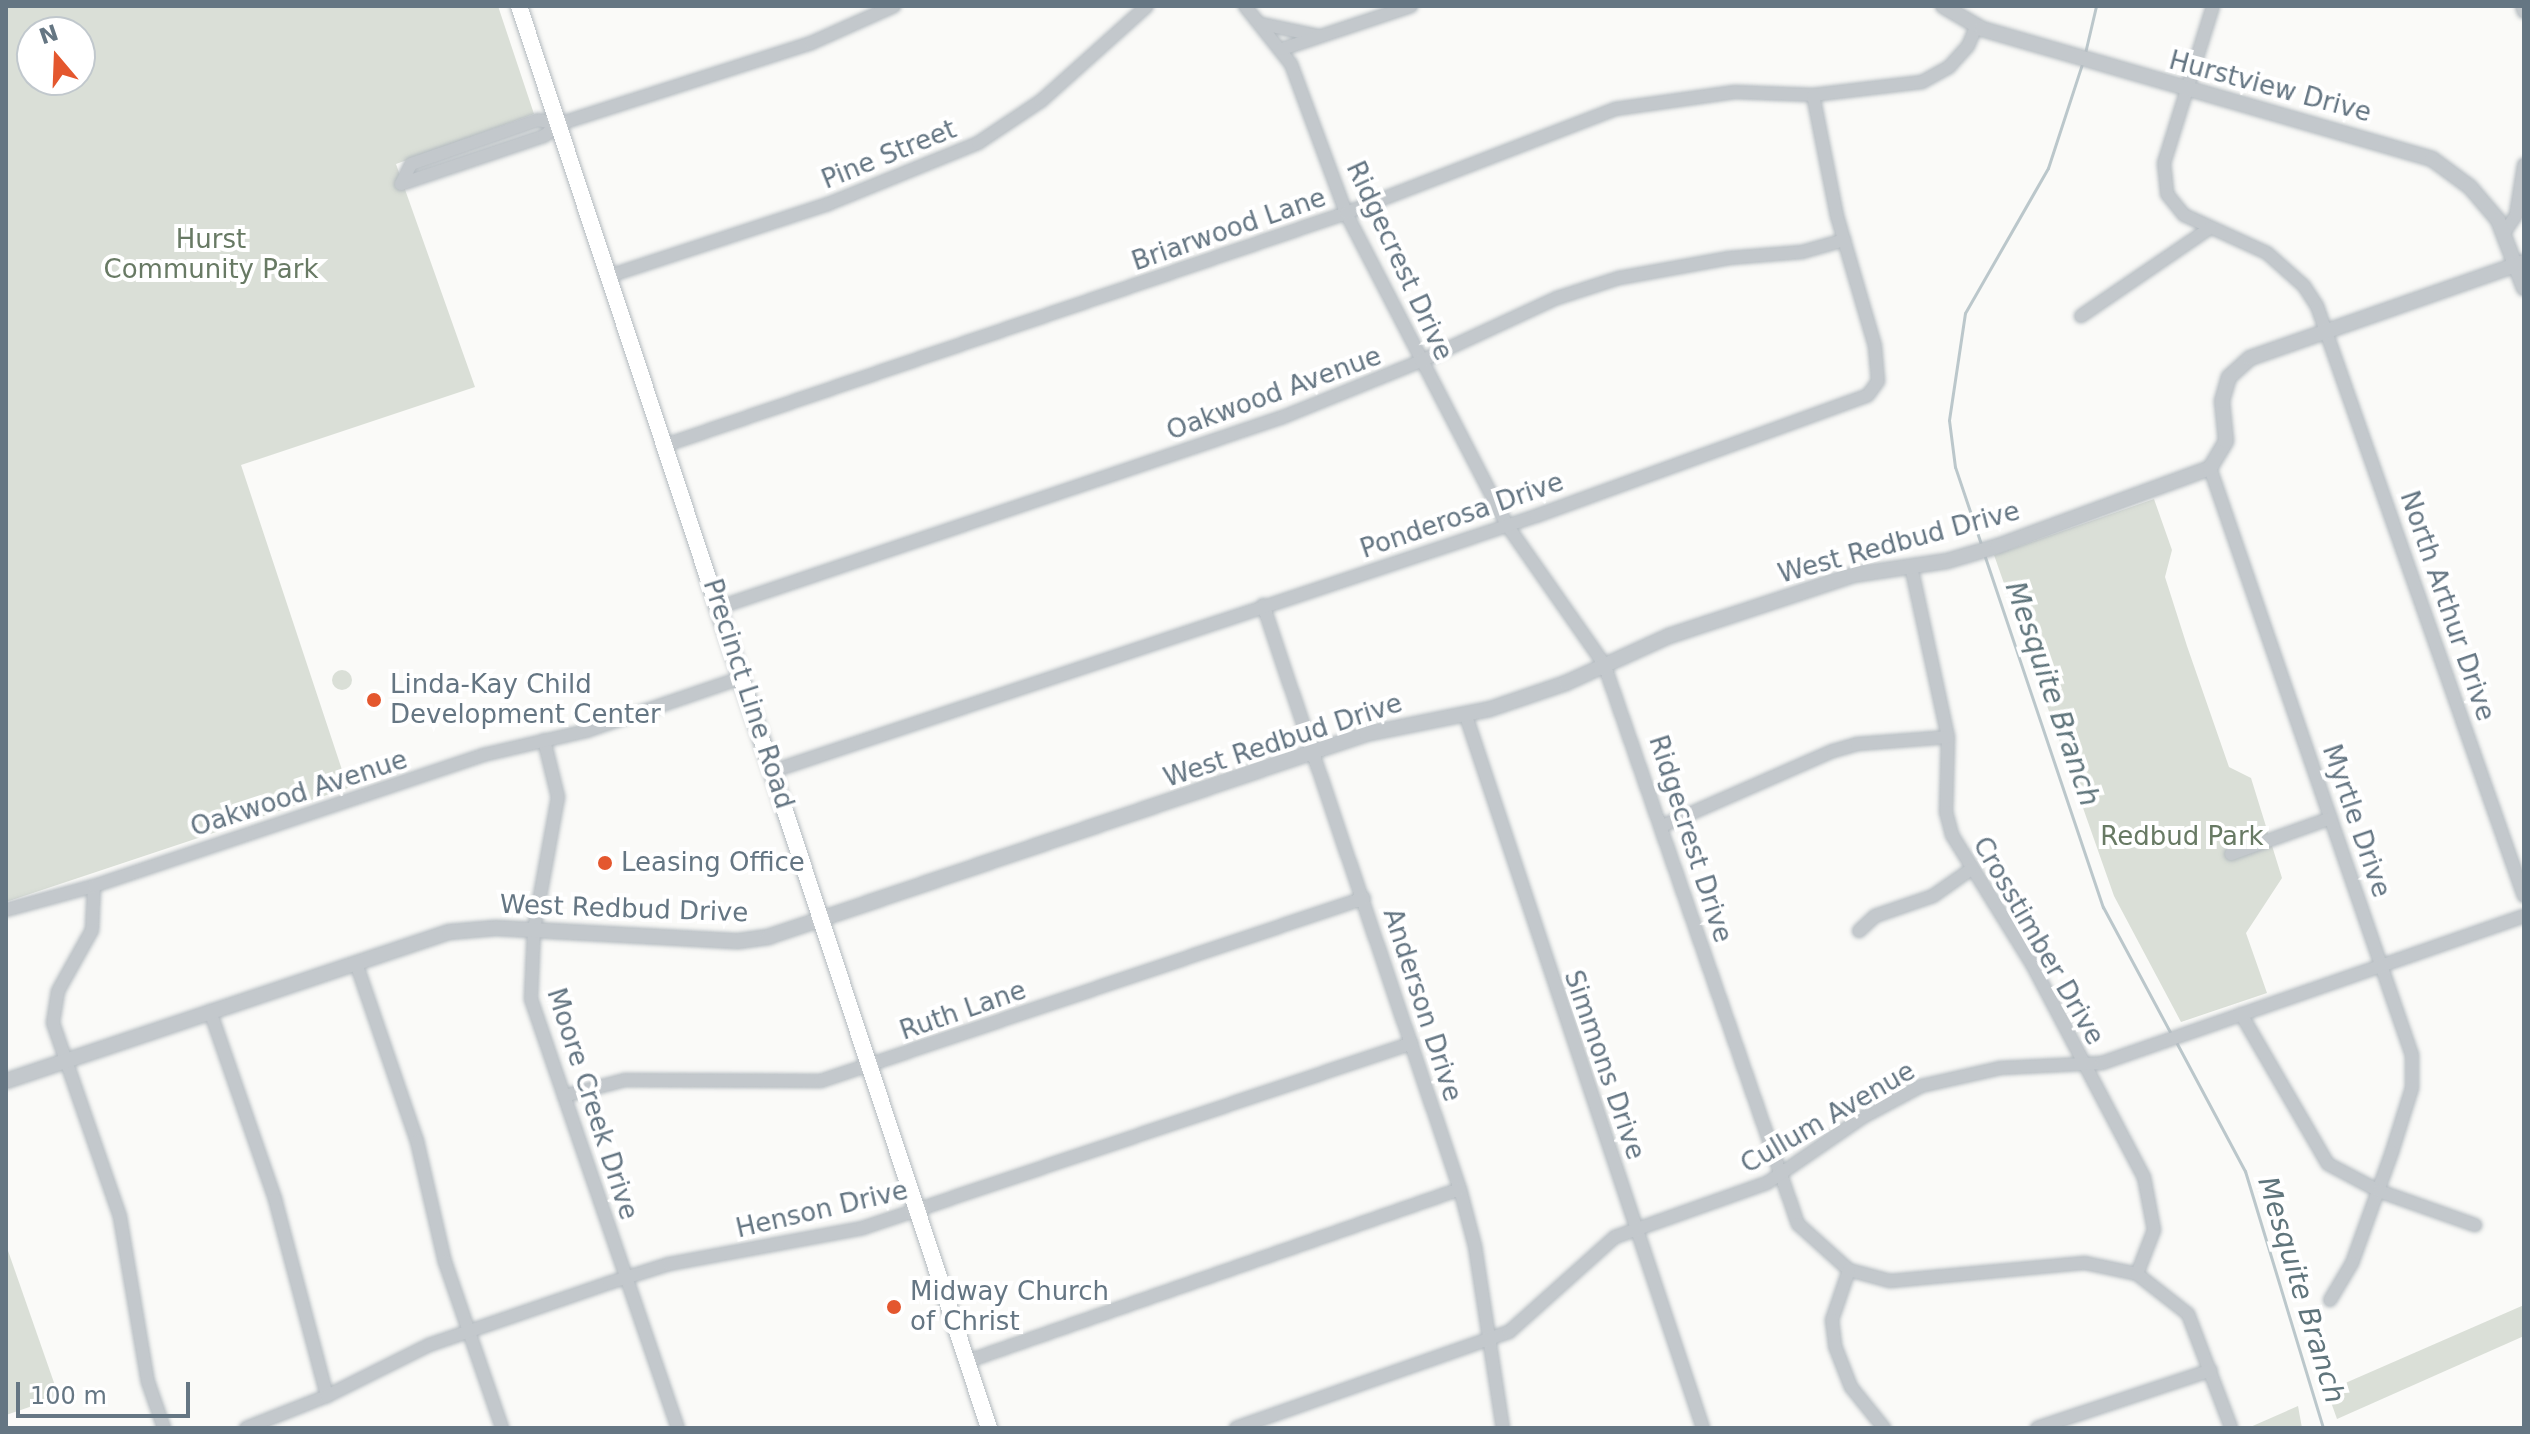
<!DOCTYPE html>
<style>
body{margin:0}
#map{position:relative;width:2530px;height:1434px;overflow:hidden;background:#fafaf8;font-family:"DejaVu Sans",sans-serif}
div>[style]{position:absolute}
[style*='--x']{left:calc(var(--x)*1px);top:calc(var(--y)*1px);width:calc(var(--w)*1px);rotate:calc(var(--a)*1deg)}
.green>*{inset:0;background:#dadfd7}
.round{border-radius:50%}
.stream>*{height:3px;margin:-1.5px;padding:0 1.5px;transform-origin:1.5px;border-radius:1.5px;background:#bbc7cb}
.roads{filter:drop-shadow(0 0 2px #b3babf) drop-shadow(0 0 2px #b3babf)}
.minor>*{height:12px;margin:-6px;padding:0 6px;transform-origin:6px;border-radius:6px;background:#c3c8cc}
.tertiary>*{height:14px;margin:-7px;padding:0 7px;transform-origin:7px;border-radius:7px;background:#c3c8cc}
.secondary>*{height:16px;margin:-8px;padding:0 8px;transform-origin:8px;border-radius:8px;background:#fff}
.dots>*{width:22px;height:22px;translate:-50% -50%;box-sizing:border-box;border:4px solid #fff;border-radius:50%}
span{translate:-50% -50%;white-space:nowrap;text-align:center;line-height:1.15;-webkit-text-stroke:8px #fff;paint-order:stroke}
.street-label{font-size:26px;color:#657683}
.park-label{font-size:26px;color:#687a64}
.poi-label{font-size:26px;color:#657683}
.left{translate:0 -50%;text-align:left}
.water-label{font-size:28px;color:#60757c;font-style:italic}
.frame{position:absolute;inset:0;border:8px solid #657683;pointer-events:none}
.north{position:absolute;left:16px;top:16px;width:80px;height:80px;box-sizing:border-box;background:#fff;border:2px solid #c1c8cd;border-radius:50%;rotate:341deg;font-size:22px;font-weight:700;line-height:32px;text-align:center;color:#657683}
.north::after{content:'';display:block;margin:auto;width:28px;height:36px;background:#e4572e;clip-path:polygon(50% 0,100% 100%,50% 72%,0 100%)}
.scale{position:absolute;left:16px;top:1382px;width:174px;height:36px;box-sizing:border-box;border:4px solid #657683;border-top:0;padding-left:10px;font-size:24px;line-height:28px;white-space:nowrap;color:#657683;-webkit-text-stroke:6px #fff;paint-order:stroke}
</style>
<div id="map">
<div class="green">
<div style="clip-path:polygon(evenodd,6px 6px,498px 6px,534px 114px,396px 164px,475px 387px,241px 465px,348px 788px,6px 902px,6px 6px,32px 32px,80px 32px,80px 80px,32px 80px,32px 32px)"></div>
<div style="clip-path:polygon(2154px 499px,2172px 550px,2165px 577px,2187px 646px,2229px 767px,2251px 778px,2282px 878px,2246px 933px,2267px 993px,2181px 1022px,2114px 896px,1994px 555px)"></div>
<div class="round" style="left:332px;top:670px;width:20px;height:20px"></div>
<div style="clip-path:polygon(6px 1245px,59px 1397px,6px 1415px)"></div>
<div style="clip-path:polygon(2524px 1305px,2524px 1336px,2337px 1419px,2327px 1391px)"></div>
<div style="clip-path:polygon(2298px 1406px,2302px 1428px,2248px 1428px)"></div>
</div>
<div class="stream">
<div style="--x:2085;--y:53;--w:48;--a:-76.8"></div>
<div style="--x:1982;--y:547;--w:84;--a:-108.6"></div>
<div style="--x:1955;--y:467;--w:47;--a:-97.3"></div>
<div style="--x:1949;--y:420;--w:108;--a:-81.5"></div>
<div style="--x:1965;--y:313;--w:167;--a:-60.2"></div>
<div style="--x:2048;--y:168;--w:109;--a:-71.9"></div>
<div style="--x:1984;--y:554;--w:373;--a:71.4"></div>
<div style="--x:2103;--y:907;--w:144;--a:61.8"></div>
<div style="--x:2175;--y:1040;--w:149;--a:61.9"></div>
<div style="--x:2245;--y:1171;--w:269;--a:73.1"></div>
</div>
<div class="roads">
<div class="minor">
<div style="--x:1245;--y:6;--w:74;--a:51.6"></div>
<div style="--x:1291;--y:64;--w:159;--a:69.7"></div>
<div style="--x:1346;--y:213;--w:351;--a:62.7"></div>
<div style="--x:1507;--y:525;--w:169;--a:55.1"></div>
<div style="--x:1604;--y:664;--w:593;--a:70.89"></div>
<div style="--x:1798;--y:1224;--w:69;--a:42"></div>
<div style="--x:1849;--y:1270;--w:42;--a:15"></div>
<div style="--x:1890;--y:1281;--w:196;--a:-5.3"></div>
<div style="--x:2085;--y:1263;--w:53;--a:11.9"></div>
<div style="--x:2137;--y:1274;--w:65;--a:38.1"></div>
<div style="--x:2188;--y:1314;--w:121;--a:69.2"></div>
<div style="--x:2213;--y:6;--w:164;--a:107.3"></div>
<div style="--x:2164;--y:163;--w:31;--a:84"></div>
<div style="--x:2167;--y:194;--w:27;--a:51"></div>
<div style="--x:2184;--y:215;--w:91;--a:24.6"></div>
<div style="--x:2267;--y:253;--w:50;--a:41.7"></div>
<div style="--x:2304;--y:286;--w:24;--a:57"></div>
<div style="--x:2317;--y:306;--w:625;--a:70.67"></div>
<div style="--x:2522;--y:6;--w:6;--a:72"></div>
<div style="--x:1262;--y:24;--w:57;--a:12.1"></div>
<div style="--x:1282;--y:49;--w:136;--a:-18.4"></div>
<div style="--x:401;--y:184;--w:151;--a:-18.6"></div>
<div style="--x:544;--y:136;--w:19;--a:-39"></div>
<div style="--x:559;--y:124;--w:265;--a:-17.8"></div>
<div style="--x:811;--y:43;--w:91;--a:-24"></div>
<div style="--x:401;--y:184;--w:22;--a:-63"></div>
<div style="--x:411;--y:164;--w:134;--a:-19.1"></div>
<div style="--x:538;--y:120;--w:21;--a:11"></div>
<div style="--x:2504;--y:233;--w:22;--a:-56"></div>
<div style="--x:2516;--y:215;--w:51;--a:-80.9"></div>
<div style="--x:609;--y:276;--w:231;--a:-18.2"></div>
<div style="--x:828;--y:204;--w:162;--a:-22.1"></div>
<div style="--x:978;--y:143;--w:76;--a:-33.7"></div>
<div style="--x:1041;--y:101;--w:142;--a:-41.9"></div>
<div style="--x:2081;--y:316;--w:156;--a:-34.3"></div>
<div style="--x:666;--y:445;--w:718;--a:-18.84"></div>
<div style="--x:1346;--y:213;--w:288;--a:-21.1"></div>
<div style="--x:1615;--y:109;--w:121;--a:-8.1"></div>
<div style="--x:1735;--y:92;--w:78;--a:2.2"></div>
<div style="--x:1813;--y:95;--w:110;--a:-6.8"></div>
<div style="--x:1922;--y:82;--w:31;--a:-29"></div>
<div style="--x:1949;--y:67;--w:28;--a:-48"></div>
<div style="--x:1968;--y:46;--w:21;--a:-67"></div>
<div style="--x:2210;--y:468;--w:621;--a:71.01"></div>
<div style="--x:2412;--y:1055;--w:33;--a:90"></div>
<div style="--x:2412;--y:1088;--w:67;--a:107.4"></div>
<div style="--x:2392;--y:1152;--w:118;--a:109.8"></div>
<div style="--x:2352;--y:1263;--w:43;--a:120.7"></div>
<div style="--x:1911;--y:566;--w:175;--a:77.8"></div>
<div style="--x:1948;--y:737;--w:75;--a:91.5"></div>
<div style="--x:1946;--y:812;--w:24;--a:75"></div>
<div style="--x:1952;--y:835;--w:152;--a:58.2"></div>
<div style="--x:2032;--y:964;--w:241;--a:62.3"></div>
<div style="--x:2144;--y:1177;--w:54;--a:79.3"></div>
<div style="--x:2154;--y:1230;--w:47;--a:111.1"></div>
<div style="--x:1263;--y:605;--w:616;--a:71.36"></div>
<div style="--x:1460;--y:1189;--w:59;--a:75.3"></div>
<div style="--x:1475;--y:1246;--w:184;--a:81.3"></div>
<div style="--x:720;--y:607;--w:594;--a:-18.65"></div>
<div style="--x:1283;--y:417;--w:149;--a:-22.1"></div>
<div style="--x:1421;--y:361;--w:150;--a:-24.9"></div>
<div style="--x:1557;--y:298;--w:65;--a:-17.9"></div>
<div style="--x:1619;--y:278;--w:112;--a:-10.3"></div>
<div style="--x:1729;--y:258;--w:73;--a:-4.7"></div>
<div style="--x:1802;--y:252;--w:44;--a:-15.9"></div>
<div style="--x:1466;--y:716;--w:750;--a:71.59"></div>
<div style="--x:544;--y:740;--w:59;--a:76.2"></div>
<div style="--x:558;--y:797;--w:134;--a:100.3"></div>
<div style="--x:534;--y:929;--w:70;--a:92.5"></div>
<div style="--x:531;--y:999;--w:453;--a:71.1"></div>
<div style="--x:773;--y:771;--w:804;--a:-18.48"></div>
<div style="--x:1536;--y:516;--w:353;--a:-20"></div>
<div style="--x:1868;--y:395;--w:17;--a:-54"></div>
<div style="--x:1878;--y:381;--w:35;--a:-95"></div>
<div style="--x:1875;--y:346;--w:135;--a:-106.3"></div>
<div style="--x:1837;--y:216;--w:123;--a:-101.2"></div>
<div style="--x:1662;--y:826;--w:187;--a:-23.7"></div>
<div style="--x:1833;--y:751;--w:25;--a:-16"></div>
<div style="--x:1857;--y:744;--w:91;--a:-4.4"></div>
<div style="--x:2231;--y:854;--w:106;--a:-19.8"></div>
<div style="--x:94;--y:886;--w:44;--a:92.6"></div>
<div style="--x:92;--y:930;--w:70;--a:119.1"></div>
<div style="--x:58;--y:991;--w:32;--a:99"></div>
<div style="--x:53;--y:1023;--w:205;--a:70.9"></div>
<div style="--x:120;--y:1217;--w:167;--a:80.4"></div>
<div style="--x:148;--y:1382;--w:49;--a:70.8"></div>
<div style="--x:6;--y:910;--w:91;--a:-15.3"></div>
<div style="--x:94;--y:886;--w:410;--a:-18.6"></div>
<div style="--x:483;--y:755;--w:106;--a:-13.1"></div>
<div style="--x:586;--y:731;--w:167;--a:-18.9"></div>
<div style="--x:1859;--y:931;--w:22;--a:-43"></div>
<div style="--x:1875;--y:916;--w:61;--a:-19"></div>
<div style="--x:1933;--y:896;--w:45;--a:-35.1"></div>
<div style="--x:356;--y:963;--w:188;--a:71.1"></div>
<div style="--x:417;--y:1141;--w:124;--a:77"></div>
<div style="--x:445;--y:1262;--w:176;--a:71"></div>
<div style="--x:210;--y:1011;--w:199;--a:70.9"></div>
<div style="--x:275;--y:1199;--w:204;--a:75.2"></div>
<div style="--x:2241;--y:1014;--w:173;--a:59.9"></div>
<div style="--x:2328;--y:1164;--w:58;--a:27.9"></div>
<div style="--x:2379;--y:1191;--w:102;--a:19.5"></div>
<div style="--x:564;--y:1096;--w:63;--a:-14.7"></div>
<div style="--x:625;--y:1080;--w:196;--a:0.3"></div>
<div style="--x:821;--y:1081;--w:573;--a:-18.62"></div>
<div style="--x:1849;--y:1270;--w:53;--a:108.8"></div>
<div style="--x:1832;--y:1320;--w:26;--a:83"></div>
<div style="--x:1835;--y:1346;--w:44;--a:68.7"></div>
<div style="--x:1851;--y:1387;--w:53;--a:51.2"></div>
<div style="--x:968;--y:1361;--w:521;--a:-19.27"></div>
<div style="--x:246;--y:1428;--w:87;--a:-21.6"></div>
<div style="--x:327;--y:1396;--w:114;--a:-26.6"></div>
<div style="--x:429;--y:1345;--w:190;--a:-19"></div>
<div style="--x:609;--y:1283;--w:63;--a:-17.6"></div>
<div style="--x:669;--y:1264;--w:197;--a:-10.5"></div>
<div style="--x:863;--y:1228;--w:579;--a:-18.62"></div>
<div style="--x:1236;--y:1428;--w:289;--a:-19.4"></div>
<div style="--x:1509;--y:1332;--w:142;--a:-41.9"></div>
<div style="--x:1615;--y:1237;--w:161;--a:-19.6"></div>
<div style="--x:1767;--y:1183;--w:116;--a:-34.5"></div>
<div style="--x:1863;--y:1117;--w:66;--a:-28.1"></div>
<div style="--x:1921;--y:1086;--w:81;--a:-12.8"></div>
<div style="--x:2000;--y:1068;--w:102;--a:-2.8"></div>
<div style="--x:2102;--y:1063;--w:447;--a:-19.2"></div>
<div style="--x:2037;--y:1428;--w:183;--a:-18.4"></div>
</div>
<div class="tertiary">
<div style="--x:1943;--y:6;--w:45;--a:30.5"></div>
<div style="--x:1982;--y:29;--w:468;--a:16.1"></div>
<div style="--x:2432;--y:159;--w:47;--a:36.4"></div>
<div style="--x:2470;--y:187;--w:43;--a:49.7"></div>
<div style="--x:2498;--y:220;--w:73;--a:69.1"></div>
<div style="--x:6;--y:1081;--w:467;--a:-18.6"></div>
<div style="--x:449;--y:932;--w:47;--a:-4.9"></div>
<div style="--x:496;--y:928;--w:243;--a:3.1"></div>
<div style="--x:739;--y:941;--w:29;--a:-8"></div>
<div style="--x:768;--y:937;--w:632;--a:-18.75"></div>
<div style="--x:1366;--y:734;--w:126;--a:-11.4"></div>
<div style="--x:1490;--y:709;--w:80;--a:-18.9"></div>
<div style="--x:1566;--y:683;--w:113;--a:-24.5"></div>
<div style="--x:1669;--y:636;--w:194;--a:-18.3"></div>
<div style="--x:1853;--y:575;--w:95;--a:-8.5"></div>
<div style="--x:1947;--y:561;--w:53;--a:-16.4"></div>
<div style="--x:1998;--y:546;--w:226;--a:-20.2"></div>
<div style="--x:2210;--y:468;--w:31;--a:-59"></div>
<div style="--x:2226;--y:441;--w:40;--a:-95.7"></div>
<div style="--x:2222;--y:401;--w:25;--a:-74"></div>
<div style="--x:2229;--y:377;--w:28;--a:-42"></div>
<div style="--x:2250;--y:358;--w:290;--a:-19.3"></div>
</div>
<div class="secondary">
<div style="--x:519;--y:6;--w:1498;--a:71.71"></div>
</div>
</div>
<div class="dots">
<div style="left:374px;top:700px;background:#e4572e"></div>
<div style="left:605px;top:863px;background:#e4572e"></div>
<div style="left:894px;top:1307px;background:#e4572e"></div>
</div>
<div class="street-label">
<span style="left:2270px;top:87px;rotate:15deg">Hurstview Drive</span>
<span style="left:889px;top:155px;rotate:-22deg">Pine Street</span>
<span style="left:1229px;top:230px;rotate:-19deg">Briarwood Lane</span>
<span style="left:1399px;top:261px;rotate:65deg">Ridgecrest Drive</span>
<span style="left:1274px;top:394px;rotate:-20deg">Oakwood Avenue</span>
<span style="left:1462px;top:516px;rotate:-19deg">Ponderosa Drive</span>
<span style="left:1899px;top:543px;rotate:-15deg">West Redbud Drive</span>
<span style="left:2447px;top:606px;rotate:71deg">North Arthur Drive</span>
<span style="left:748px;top:694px;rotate:72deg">Precinct Line Road</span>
<span style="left:1283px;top:741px;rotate:-18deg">West Redbud Drive</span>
<span style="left:299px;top:794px;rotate:-18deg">Oakwood Avenue</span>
<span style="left:2356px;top:821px;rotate:71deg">Myrtle Drive</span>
<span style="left:1690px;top:839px;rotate:72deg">Ridgecrest Drive</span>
<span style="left:624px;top:909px;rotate:2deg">West Redbud Drive</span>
<span style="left:2038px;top:941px;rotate:60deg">Crosstimber Drive</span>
<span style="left:1422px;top:1005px;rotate:72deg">Anderson Drive</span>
<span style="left:963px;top:1011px;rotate:-19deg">Ruth Lane</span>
<span style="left:1604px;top:1065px;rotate:71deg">Simmons Drive</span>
<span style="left:592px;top:1104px;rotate:72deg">Moore Creek Drive</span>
<span style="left:1828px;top:1118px;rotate:-30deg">Cullum Avenue</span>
<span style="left:822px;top:1210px;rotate:-13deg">Henson Drive</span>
</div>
<div class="park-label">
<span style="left:211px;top:255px">Hurst<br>Community Park</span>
<span style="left:2182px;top:837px">Redbud Park</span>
</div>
<div class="poi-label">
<span class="left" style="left:390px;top:700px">Linda-Kay Child<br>Development Center</span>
<span class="left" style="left:621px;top:863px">Leasing Office</span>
<span class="left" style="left:910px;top:1307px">Midway Church<br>of Christ</span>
</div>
<div class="water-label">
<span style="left:2052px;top:694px;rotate:71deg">Mesquite Branch</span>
<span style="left:2301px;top:1290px;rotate:73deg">Mesquite Branch</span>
</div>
<div class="frame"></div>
<div class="north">N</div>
<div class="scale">100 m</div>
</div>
